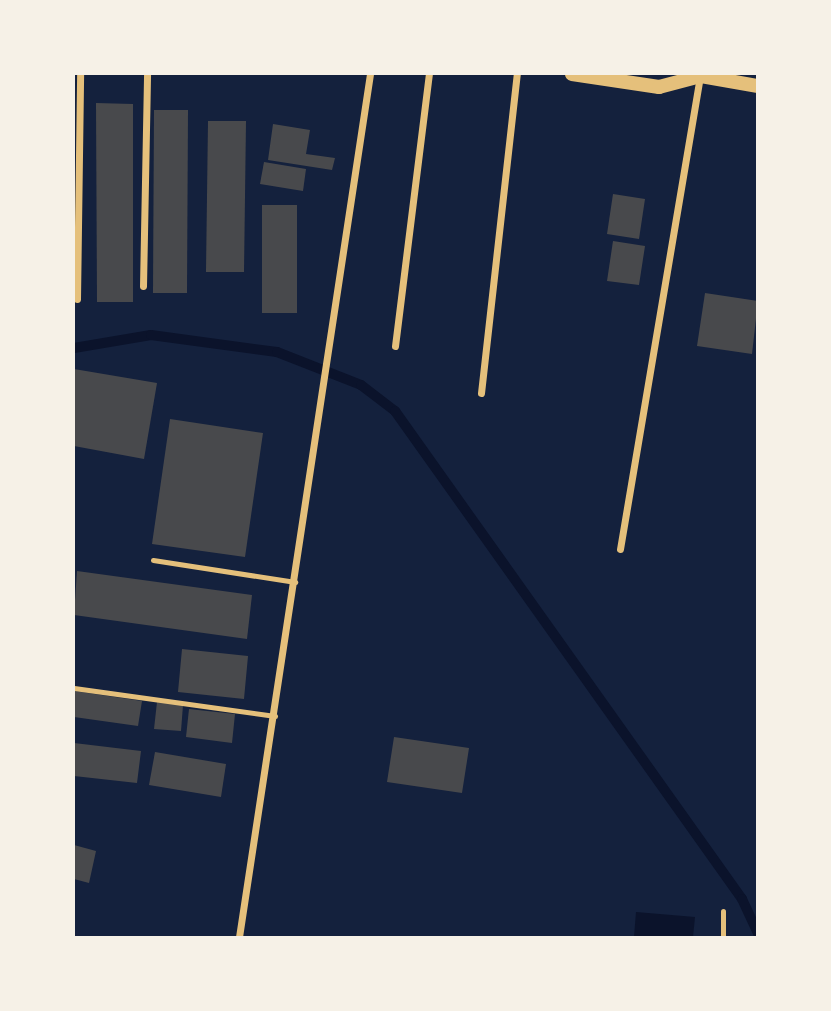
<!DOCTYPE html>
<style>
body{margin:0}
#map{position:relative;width:831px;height:1011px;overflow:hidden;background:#14213d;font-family:Overpass,sans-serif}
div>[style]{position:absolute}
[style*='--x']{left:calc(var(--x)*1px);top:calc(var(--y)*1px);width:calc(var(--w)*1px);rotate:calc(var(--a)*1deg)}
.water>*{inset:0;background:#0b132b}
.stream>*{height:10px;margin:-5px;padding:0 5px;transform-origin:5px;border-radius:5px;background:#0b132b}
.building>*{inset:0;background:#48494c}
.service>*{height:5px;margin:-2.5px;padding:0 2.5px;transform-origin:2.5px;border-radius:2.5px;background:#e5c07b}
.minor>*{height:7px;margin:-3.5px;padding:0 3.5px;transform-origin:3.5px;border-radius:3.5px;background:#e5c07b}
.secondary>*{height:14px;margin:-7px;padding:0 7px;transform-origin:7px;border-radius:7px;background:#e5c07b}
span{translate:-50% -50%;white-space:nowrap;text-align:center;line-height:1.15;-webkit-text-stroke:6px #f6f1e7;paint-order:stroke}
.frame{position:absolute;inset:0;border:75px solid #f6f1e7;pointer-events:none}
</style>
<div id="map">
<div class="water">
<div style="clip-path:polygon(636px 912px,695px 917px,693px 937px,634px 937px)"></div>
</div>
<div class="stream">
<div style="--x:74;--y:348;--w:78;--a:-9.6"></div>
<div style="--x:151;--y:335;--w:127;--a:7.7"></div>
<div style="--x:277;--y:352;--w:90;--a:21.4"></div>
<div style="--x:361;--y:385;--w:43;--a:37.4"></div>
<div style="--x:395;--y:411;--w:599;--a:54.58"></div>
<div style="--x:742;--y:899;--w:38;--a:65"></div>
</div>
<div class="building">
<div style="clip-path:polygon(96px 103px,133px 104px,133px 302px,97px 302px)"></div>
<div style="clip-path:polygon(154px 110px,188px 110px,187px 293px,153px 293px)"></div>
<div style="clip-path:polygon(208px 121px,246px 121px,244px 272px,206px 272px)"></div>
<div style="clip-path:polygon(273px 124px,310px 130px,306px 154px,335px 158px,332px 170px,268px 160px)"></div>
<div style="clip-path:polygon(264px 162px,306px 169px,303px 191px,260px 184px)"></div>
<div style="clip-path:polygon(613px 194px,645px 199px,639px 239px,607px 234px)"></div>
<div style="clip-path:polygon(262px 205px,297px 205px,297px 313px,262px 313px)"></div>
<div style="clip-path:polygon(613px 241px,645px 246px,639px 285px,607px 281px)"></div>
<div style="clip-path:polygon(705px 293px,758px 301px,752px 354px,697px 346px)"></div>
<div style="clip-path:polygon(74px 369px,157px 383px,144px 459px,74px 446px)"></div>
<div style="clip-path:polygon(170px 419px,263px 433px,245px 557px,152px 544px)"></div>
<div style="clip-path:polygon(77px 571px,252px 595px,247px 639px,74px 615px)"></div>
<div style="clip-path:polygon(182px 649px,248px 656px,244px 699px,178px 692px)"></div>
<div style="clip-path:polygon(74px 691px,142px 701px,138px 726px,74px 717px)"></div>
<div style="clip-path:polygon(157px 702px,183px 705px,181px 731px,154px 729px)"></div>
<div style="clip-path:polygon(189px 709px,235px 714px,232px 743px,186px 737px)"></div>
<div style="clip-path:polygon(394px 737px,469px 748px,462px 793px,387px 782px)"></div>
<div style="clip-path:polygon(74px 743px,141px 751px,137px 783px,74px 776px)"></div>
<div style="clip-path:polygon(155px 752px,226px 764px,221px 797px,149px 785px)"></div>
<div style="clip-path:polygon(74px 845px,96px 851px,89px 883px,74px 879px)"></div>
</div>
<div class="service">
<div style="--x:153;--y:560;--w:144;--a:8.8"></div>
<div style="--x:74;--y:688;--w:203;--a:7.9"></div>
<div style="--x:723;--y:911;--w:26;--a:90"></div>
</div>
<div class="minor">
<div style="--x:143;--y:286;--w:212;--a:-88.9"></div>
<div style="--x:77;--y:299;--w:225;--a:-89.2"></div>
<div style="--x:395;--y:346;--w:274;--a:-82.9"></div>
<div style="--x:481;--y:393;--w:321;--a:-83.6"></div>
<div style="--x:620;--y:549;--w:479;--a:-80.4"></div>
<div style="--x:239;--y:937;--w:873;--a:-81.37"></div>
</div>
<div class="secondary">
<div style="--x:572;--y:74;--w:88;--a:8.5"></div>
<div style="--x:659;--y:87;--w:43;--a:-14.7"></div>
<div style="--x:701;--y:76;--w:58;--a:10"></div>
</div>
<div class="frame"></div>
</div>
